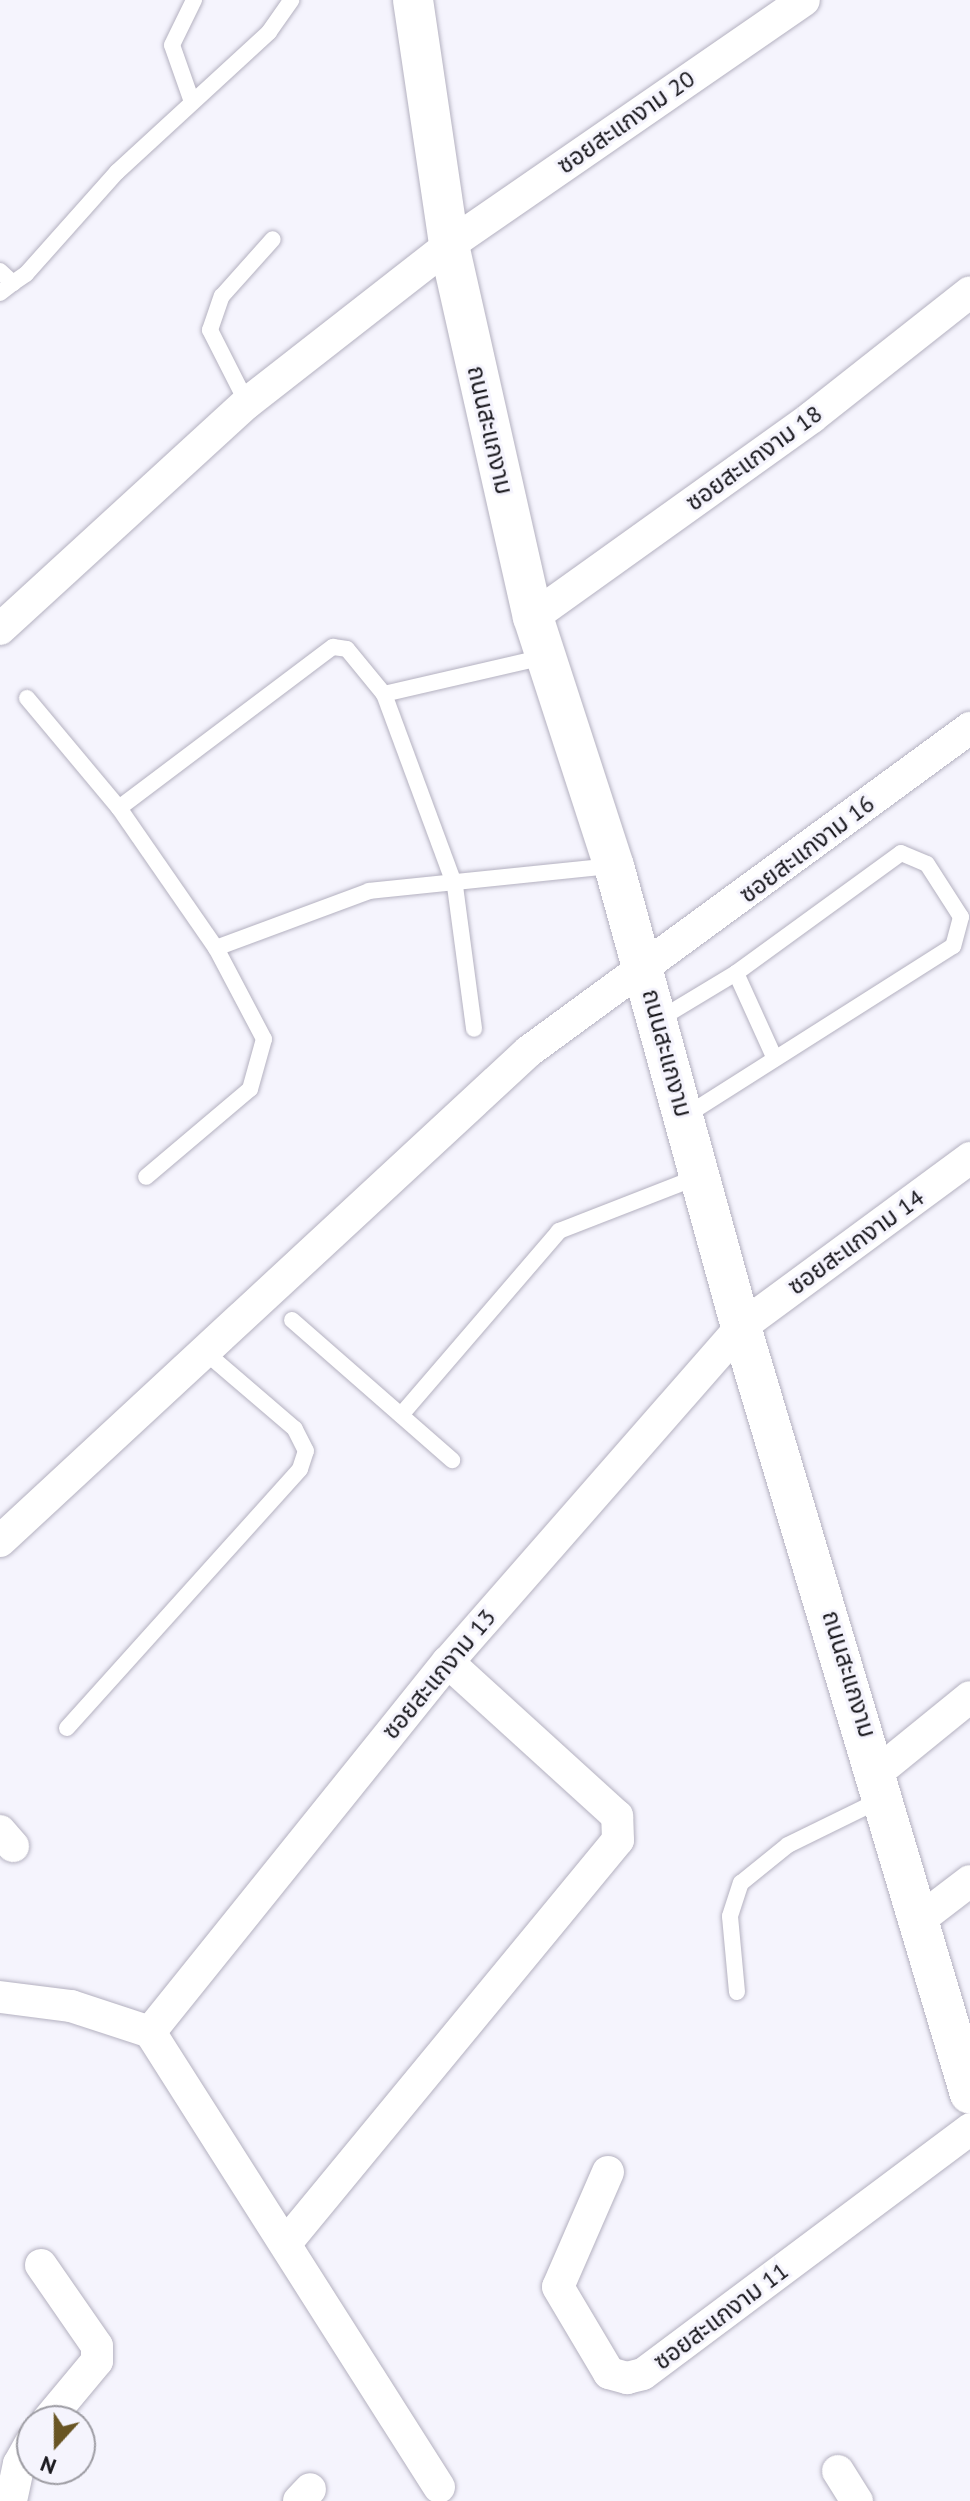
<!DOCTYPE html>
<meta charset="utf-8">
<style>
body{margin:0}
#map{position:relative;width:970px;height:2501px;overflow:hidden;background:#f5f4fd;font-family:"PT Sans","Noto Sans Thai",sans-serif}
div>[style]{position:absolute}
[style*='--x']{left:calc(var(--x)*1px);top:calc(var(--y)*1px);width:calc(var(--w)*1px);rotate:calc(var(--a)*1deg)}
.roads{filter:drop-shadow(0 0 2px #b4b1c0) drop-shadow(0 0 2px #b4b1c0)}
.service>*{height:16px;margin:-8px;padding:0 8px;transform-origin:8px;border-radius:8px;background:#fff}
.minor>*{height:32px;margin:-16px;padding:0 16px;transform-origin:16px;border-radius:16px;background:#fff}
.tertiary>*{height:40px;margin:-20px;padding:0 20px;transform-origin:20px;border-radius:20px;background:#fff}
span{translate:-50% -50%;white-space:nowrap;text-align:center;line-height:1.15;-webkit-text-stroke:6px #f5f4fd;paint-order:stroke}
.street-label{font-size:24px;color:#19181d}
.north{position:absolute;left:16px;top:2405px;width:80px;height:80px;box-sizing:border-box;background:#f5f4fd;border:2px solid #9d9ca3;border-radius:50%;rotate:201deg;font-size:22px;font-weight:700;line-height:32px;text-align:center;color:#19181d}
.north::after{content:'';display:block;margin:auto;width:28px;height:36px;background:#695524;clip-path:polygon(50% 0,100% 100%,50% 72%,0 100%)}
</style>
<div id="map">
<div class="roads">
<div class="service">
<div style="--x:191;--y:99;--w:57;--a:-109.4"></div>
<div style="--x:172;--y:45;--w:50;--a:-63.9"></div>
<div style="--x:0;--y:271;--w:18;--a:43"></div>
<div style="--x:13;--y:283;--w:16;--a:-35"></div>
<div style="--x:26;--y:274;--w:137;--a:-48.3"></div>
<div style="--x:117;--y:172;--w:207;--a:-42.6"></div>
<div style="--x:269;--y:32;--w:39;--a:-55"></div>
<div style="--x:0;--y:293;--w:16;--a:-38"></div>
<div style="--x:247;--y:403;--w:82;--a:-116.9"></div>
<div style="--x:210;--y:330;--w:36;--a:-71"></div>
<div style="--x:222;--y:296;--w:76;--a:-48.2"></div>
<div style="--x:384;--y:694;--w:164;--a:-13"></div>
<div style="--x:27;--y:698;--w:143;--a:50.1"></div>
<div style="--x:119;--y:808;--w:170;--a:55.3"></div>
<div style="--x:216;--y:948;--w:103;--a:62.2"></div>
<div style="--x:264;--y:1039;--w:52;--a:105.6"></div>
<div style="--x:250;--y:1089;--w:136;--a:139.8"></div>
<div style="--x:119;--y:808;--w:268;--a:-37"></div>
<div style="--x:333;--y:647;--w:14;--a:8"></div>
<div style="--x:347;--y:649;--w:58;--a:50.6"></div>
<div style="--x:384;--y:694;--w:205;--a:69.7"></div>
<div style="--x:455;--y:886;--w:144;--a:82.4"></div>
<div style="--x:216;--y:948;--w:163;--a:-20.4"></div>
<div style="--x:369;--y:891;--w:244;--a:-5.9"></div>
<div style="--x:736;--y:973;--w:94;--a:65.6"></div>
<div style="--x:658;--y:1020;--w:91;--a:-31.1"></div>
<div style="--x:736;--y:973;--w:204;--a:-36"></div>
<div style="--x:901;--y:853;--w:28;--a:23"></div>
<div style="--x:927;--y:864;--w:63;--a:57.3"></div>
<div style="--x:961;--y:917;--w:30;--a:105"></div>
<div style="--x:953;--y:946;--w:319;--a:147.6"></div>
<div style="--x:292;--y:1320;--w:213;--a:41.2"></div>
<div style="--x:401;--y:1415;--w:243;--a:-49.3"></div>
<div style="--x:559;--y:1231;--w:151;--a:-21.3"></div>
<div style="--x:67;--y:1728;--w:348;--a:-48"></div>
<div style="--x:300;--y:1469;--w:19;--a:-72"></div>
<div style="--x:306;--y:1451;--w:25;--a:-117"></div>
<div style="--x:295;--y:1429;--w:120;--a:-139.4"></div>
<div style="--x:737;--y:1992;--w:76;--a:-95.3"></div>
<div style="--x:730;--y:1916;--w:35;--a:-72"></div>
<div style="--x:741;--y:1883;--w:60;--a:-39"></div>
<div style="--x:788;--y:1845;--w:107;--a:-26.1"></div>
</div>
<div class="minor">
<div style="--x:533;--y:617;--w:343;--a:-35.6"></div>
<div style="--x:812;--y:417;--w:201;--a:-38.3"></div>
<div style="--x:0;--y:629;--w:335;--a:-42.5"></div>
<div style="--x:247;--y:403;--w:256;--a:-38"></div>
<div style="--x:449;--y:245;--w:431;--a:-34.6"></div>
<div style="--x:0;--y:1541;--w:721;--a:-42.81"></div>
<div style="--x:529;--y:1051;--w:547;--a:-36.22"></div>
<div style="--x:879;--y:1771;--w:117;--a:-39.1"></div>
<div style="--x:0;--y:1831;--w:20;--a:49"></div>
<div style="--x:919;--y:1920;--w:64;--a:-37.4"></div>
<div style="--x:0;--y:1997;--w:72;--a:7.2"></div>
<div style="--x:71;--y:2006;--w:83;--a:18.2"></div>
<div style="--x:150;--y:2032;--w:539;--a:57.58"></div>
<div style="--x:150;--y:2032;--w:475;--a:-51.2"></div>
<div style="--x:448;--y:1662;--w:445;--a:-48.8"></div>
<div style="--x:741;--y:1327;--w:285;--a:-36.4"></div>
<div style="--x:608;--y:2172;--w:125;--a:113.5"></div>
<div style="--x:558;--y:2287;--w:100;--a:59.3"></div>
<div style="--x:609;--y:2373;--w:19;--a:16"></div>
<div style="--x:627;--y:2378;--w:16;--a:-14"></div>
<div style="--x:643;--y:2374;--w:409;--a:-36.8"></div>
<div style="--x:286;--y:2243;--w:522;--a:-50.52"></div>
<div style="--x:618;--y:1840;--w:24;--a:-92"></div>
<div style="--x:617;--y:1816;--w:229;--a:-137.7"></div>
<div style="--x:41;--y:2265;--w:98;--a:55.3"></div>
<div style="--x:97;--y:2346;--w:15;--a:90"></div>
<div style="--x:97;--y:2361;--w:78;--a:129.8"></div>
<div style="--x:838;--y:2471;--w:36;--a:58"></div>
<div style="--x:11;--y:2501;--w:38;--a:-78"></div>
<div style="--x:19;--y:2464;--w:26;--a:-61"></div>
<div style="--x:299;--y:2501;--w:16;--a:-47"></div>
</div>
<div class="tertiary">
<div style="--x:413;--y:0;--w:248;--a:81.6"></div>
<div style="--x:449;--y:245;--w:381;--a:77.3"></div>
<div style="--x:533;--y:617;--w:262;--a:72"></div>
<div style="--x:614;--y:866;--w:478;--a:74.6"></div>
<div style="--x:741;--y:1327;--w:800;--a:73.38"></div>
</div>
</div>
<div class="street-label">
<span style="left:626px;top:122px;rotate:-35deg">ซอยสะแกงาม 20</span>
<span style="left:490px;top:430px;rotate:77deg">ถนนสะแกงาม</span>
<span style="left:754px;top:458px;rotate:-36deg">ซอยสะแกงาม 18</span>
<span style="left:807px;top:849px;rotate:-37deg">ซอยสะแกงาม 16</span>
<span style="left:667px;top:1053px;rotate:75deg">ถนนสะแกงาม</span>
<span style="left:856px;top:1242px;rotate:-36deg">ซอยสะแกงาม 14</span>
<span style="left:439px;top:1674px;rotate:-50deg">ซอยสะแกงาม 13</span>
<span style="left:849px;top:1674px;rotate:73deg">ถนนสะแกงาม</span>
<span style="left:721px;top:2316px;rotate:-37deg">ซอยสะแกงาม 11</span>
</div>
<div class="north">N</div>
</div>
